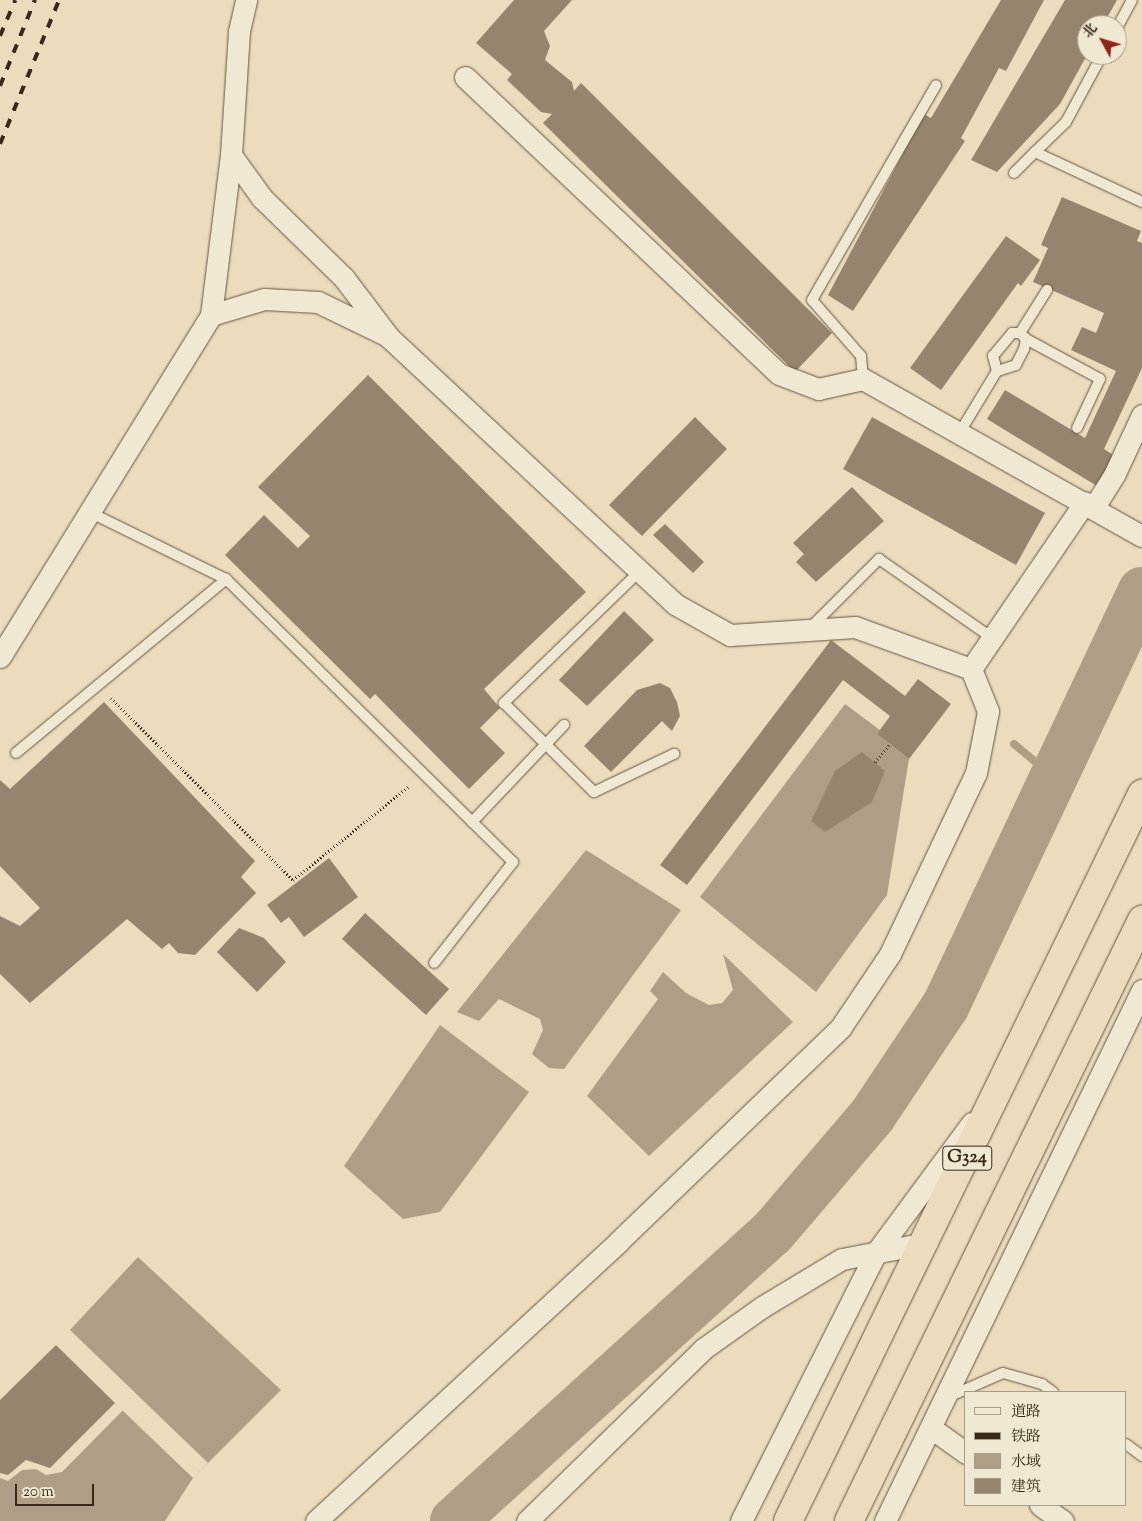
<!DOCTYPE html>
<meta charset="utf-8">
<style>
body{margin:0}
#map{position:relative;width:1142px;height:1521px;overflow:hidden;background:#eadcbc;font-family:"Sorts Mill Goudy","Noto Serif SC",serif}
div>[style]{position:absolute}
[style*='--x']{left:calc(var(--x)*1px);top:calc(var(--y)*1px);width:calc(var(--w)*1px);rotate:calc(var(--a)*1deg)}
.water>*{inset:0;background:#ae9e85}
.pier>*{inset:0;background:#eadcbc}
.stream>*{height:8px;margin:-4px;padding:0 4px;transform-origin:4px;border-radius:4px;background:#ae9e85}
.river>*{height:48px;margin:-24px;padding:0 24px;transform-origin:24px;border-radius:24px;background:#ae9e85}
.building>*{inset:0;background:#95856e}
.path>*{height:3px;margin-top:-1.5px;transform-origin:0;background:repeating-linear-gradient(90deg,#392719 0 1px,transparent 0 3.5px)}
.roads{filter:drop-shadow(0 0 1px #655442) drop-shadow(0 0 1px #655442)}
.lane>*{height:10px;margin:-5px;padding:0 5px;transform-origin:5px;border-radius:5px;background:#f1e8d3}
.street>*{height:21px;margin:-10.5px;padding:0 10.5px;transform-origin:10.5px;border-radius:10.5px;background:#f1e8d3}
.highway>*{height:28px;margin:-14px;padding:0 14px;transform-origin:14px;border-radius:14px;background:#eadcbc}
.rail>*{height:4px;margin-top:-2px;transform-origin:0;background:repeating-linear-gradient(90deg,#392719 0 9px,transparent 0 18px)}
span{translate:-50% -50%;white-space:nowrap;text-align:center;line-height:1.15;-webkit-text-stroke:4px #f1e8d3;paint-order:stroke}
.shield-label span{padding:1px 4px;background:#f1e8d3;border:1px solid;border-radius:4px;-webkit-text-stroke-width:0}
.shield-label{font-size:18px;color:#392719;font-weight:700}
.legend{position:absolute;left:964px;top:1391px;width:162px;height:115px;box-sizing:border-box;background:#f1e8d3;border:1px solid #a79b89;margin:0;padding:6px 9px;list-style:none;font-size:15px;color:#392719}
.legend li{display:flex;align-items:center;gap:10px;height:25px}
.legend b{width:25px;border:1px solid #a79b89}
.north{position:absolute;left:1077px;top:15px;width:50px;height:50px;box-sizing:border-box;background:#f1e8d3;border:1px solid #a79b89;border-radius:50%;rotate:309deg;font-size:14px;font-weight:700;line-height:20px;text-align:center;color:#392719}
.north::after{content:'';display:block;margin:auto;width:18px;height:22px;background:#8f2418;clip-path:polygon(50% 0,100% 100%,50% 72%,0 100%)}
.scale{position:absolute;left:15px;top:1484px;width:79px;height:22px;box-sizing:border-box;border:2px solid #392719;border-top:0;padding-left:6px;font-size:15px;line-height:18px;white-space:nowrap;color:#392719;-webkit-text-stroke:4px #f1e8d3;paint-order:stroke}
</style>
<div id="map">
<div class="water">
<div style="clip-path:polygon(845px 704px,880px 730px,877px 734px,909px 759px,887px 895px,816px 992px,700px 897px)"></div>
<div style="clip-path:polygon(586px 850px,681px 910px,564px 1069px,549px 1068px,532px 1054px,543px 1030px,540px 1019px,499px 999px,479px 1021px,457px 1012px)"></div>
<div style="clip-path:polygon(723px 954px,793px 1022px,649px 1156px,587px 1096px,658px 999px,650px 991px,663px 972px,686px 993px,709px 1005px,722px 1003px,733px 990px)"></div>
<div style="clip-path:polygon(440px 1025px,529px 1092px,440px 1212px,403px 1219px,344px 1166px)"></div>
<div style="clip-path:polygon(138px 1257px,281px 1390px,193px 1478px,165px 1521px,0 1521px,0 1478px,8px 1481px,22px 1470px,36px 1469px,46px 1475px,62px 1472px,137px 1396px,70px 1330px)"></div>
</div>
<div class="pier">
<div style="clip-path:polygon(70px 1330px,208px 1463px,193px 1478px,121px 1409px,134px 1396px)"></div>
</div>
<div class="stream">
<div style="--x:1014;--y:744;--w:53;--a:39.7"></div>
</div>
<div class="river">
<div style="--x:454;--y:1521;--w:429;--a:-42.2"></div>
<div style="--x:772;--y:1233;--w:154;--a:-49.5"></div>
<div style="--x:872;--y:1116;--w:133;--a:-56.3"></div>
<div style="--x:946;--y:1005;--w:458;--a:-64.7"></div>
</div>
<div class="building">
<div style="clip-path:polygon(514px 0,572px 0,544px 31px,550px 46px,545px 60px,572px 82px,574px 91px,581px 83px,832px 333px,795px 372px,543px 123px,552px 114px,541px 112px,507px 80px,512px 74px,476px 43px)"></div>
<div style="clip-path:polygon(1001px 0,1044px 0,1006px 71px,999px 68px,961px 138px,965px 141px,853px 311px,828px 295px,924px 114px,931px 118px)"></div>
<div style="clip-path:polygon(1065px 0,1117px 0,1103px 25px,1087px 25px,1087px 55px,1060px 104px,997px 172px,971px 160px)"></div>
<div style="clip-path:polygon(1062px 197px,1141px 231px,1137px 241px,1142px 243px,1142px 368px,1104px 449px,1115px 456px,1097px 486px,987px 419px,1005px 390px,1085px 438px,1116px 371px,1071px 350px,1082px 327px,1096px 333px,1104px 313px,1033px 282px,1048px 248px,1041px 245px)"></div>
<div style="clip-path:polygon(1006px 236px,1040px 260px,1021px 286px,1018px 283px,941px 390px,910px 368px)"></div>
<div style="clip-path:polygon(368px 375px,586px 592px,484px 689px,500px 708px,480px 728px,505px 753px,469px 789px,375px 694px,370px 699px,225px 555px,264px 515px,298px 548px,310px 536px,258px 487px)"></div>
<div style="clip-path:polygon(695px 417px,727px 449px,642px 536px,609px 505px)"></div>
<div style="clip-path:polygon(872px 417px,1045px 513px,1016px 565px,843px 469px)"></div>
<div style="clip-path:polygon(852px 487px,884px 521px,816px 582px,796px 562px,804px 554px,793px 543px)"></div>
<div style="clip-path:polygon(665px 524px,704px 562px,693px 573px,653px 535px)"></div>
<div style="clip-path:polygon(624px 611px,654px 640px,587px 706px,559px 680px)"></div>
<div style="clip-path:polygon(831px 640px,905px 696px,918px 679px,951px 704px,909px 759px,877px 734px,890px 716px,843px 680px,687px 885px,660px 865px)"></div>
<div style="clip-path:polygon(660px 683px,670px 688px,677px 702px,680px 716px,672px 731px,662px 721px,611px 772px,584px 746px,637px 690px)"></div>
<div style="clip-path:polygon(104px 702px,255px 861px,241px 877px,256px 893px,195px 955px,178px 953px,169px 943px,162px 949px,127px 919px,30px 1003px,0 974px,0 916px,20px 926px,40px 908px,0 866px,0 780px,10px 789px)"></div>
<div style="clip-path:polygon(862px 752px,885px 771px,872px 802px,825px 832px,811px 821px,835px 771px)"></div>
<div style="clip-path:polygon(329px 858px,358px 897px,304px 937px,289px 917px,281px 923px,267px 905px)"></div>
<div style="clip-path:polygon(365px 913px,449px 989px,426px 1015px,342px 939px)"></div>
<div style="clip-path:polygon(239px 928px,264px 938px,286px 962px,257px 992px,217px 952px)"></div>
<div style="clip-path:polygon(56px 1345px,115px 1403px,50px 1468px,26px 1460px,8px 1475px,0 1473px,0 1400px)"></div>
</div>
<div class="path">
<div style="--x:111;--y:698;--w:257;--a:45"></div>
<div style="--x:293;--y:880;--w:149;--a:-39"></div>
<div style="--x:875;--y:762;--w:23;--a:-50"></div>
</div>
<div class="roads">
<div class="lane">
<div style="--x:1117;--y:28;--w:32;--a:-62"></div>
<div style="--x:1035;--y:152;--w:43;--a:-44.1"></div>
<div style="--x:1066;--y:122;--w:76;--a:-61.8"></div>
<div style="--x:1014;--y:173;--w:30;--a:-45"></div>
<div style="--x:1035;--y:152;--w:118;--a:25"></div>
<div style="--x:1012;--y:333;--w:8;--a:0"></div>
<div style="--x:1020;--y:333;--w:8;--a:45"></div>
<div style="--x:1026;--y:339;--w:10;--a:101"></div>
<div style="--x:1024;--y:349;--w:18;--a:117"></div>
<div style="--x:1016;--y:365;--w:20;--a:162"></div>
<div style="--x:997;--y:371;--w:16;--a:-105"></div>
<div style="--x:993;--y:356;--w:30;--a:-50"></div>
<div style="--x:1020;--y:333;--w:51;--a:-57.9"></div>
<div style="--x:1026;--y:339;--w:84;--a:28.4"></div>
<div style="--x:1100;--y:379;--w:54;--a:115.1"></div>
<div style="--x:863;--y:379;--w:23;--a:-95"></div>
<div style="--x:861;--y:356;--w:74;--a:-131.2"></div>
<div style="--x:812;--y:300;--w:248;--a:-60"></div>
<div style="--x:960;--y:432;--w:71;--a:-58.8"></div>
<div style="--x:89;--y:512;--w:153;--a:26.1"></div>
<div style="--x:226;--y:579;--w:403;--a:44.6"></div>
<div style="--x:513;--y:862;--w:128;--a:128"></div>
<div style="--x:640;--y:571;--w:190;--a:135.9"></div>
<div style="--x:504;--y:703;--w:127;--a:44.7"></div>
<div style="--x:594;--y:792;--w:89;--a:-25.4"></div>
<div style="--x:810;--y:628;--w:98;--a:-45"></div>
<div style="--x:879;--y:559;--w:136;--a:34.9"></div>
<div style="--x:16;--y:753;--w:273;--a:-39.6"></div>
<div style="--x:472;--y:822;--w:134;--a:-46.5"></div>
<div style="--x:946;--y:1398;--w:62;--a:-23.7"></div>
<div style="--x:1003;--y:1373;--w:41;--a:15.8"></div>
<div style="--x:1042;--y:1384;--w:14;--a:36"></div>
<div style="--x:1126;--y:1444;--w:20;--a:37"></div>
</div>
<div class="street">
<div style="--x:465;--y:77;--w:432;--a:43.4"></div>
<div style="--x:779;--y:374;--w:42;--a:21"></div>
<div style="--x:818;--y:389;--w:46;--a:-12.5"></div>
<div style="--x:863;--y:379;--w:320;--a:29.4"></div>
<div style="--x:211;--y:315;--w:55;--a:-16.8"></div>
<div style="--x:264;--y:299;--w:54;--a:3.2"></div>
<div style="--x:318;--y:302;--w:78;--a:25.9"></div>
<div style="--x:388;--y:336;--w:73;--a:-127.2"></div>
<div style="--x:344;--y:278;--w:115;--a:-135.7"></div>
<div style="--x:262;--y:198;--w:53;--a:-125.8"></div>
<div style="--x:1094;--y:507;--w:40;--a:-58"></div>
<div style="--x:1115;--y:473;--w:64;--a:-65"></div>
<div style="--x:0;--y:657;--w:402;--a:-58.3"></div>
<div style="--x:211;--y:315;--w:161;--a:-82.9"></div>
<div style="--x:231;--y:155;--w:124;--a:-86.3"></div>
<div style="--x:239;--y:31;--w:32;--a:-77"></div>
<div style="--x:971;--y:669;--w:202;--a:-55.7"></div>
<div style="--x:931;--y:1428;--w:43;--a:35.5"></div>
<div style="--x:1040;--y:1505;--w:28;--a:35"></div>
<div style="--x:316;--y:1521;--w:413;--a:-42.7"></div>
<div style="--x:619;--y:1241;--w:308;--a:-43.9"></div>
<div style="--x:841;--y:1027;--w:88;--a:-56.1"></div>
<div style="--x:890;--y:954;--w:200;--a:-64.6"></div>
<div style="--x:976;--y:773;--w:63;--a:-79"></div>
<div style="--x:988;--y:711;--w:45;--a:-112"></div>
<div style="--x:971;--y:669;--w:123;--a:-160.1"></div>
<div style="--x:855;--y:627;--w:125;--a:176.3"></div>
<div style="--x:730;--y:635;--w:63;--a:-150.6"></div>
<div style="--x:675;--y:604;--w:393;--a:-137"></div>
<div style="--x:527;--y:1521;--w:246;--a:-44.3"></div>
<div style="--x:703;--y:1349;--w:72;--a:-35.4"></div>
<div style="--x:762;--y:1307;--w:93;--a:-31"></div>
<div style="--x:842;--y:1259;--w:86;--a:-10.8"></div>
<div style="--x:741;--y:1521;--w:299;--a:-63.3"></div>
<div style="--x:875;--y:1254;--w:163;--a:-53.5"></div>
<div style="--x:885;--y:1521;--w:590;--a:-64.17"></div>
</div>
<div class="highway">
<div style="--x:788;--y:1521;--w:809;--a:-64.04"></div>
<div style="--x:849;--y:1521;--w:669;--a:-64.01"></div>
</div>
</div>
<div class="rail">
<div style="--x:0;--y:36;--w:39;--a:-67"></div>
<div style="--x:0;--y:86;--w:93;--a:-67.9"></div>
<div style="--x:0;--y:144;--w:156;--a:-67.7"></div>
</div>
<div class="shield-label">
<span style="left:967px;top:1158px">G324</span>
</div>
<ul class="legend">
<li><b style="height:6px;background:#f1e8d3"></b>道路</li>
<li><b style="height:6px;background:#392719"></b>铁路</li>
<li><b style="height:14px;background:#ae9e85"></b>水域</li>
<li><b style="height:14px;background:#95856e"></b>建筑</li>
</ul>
<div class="north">北</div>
<div class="scale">20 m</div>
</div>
